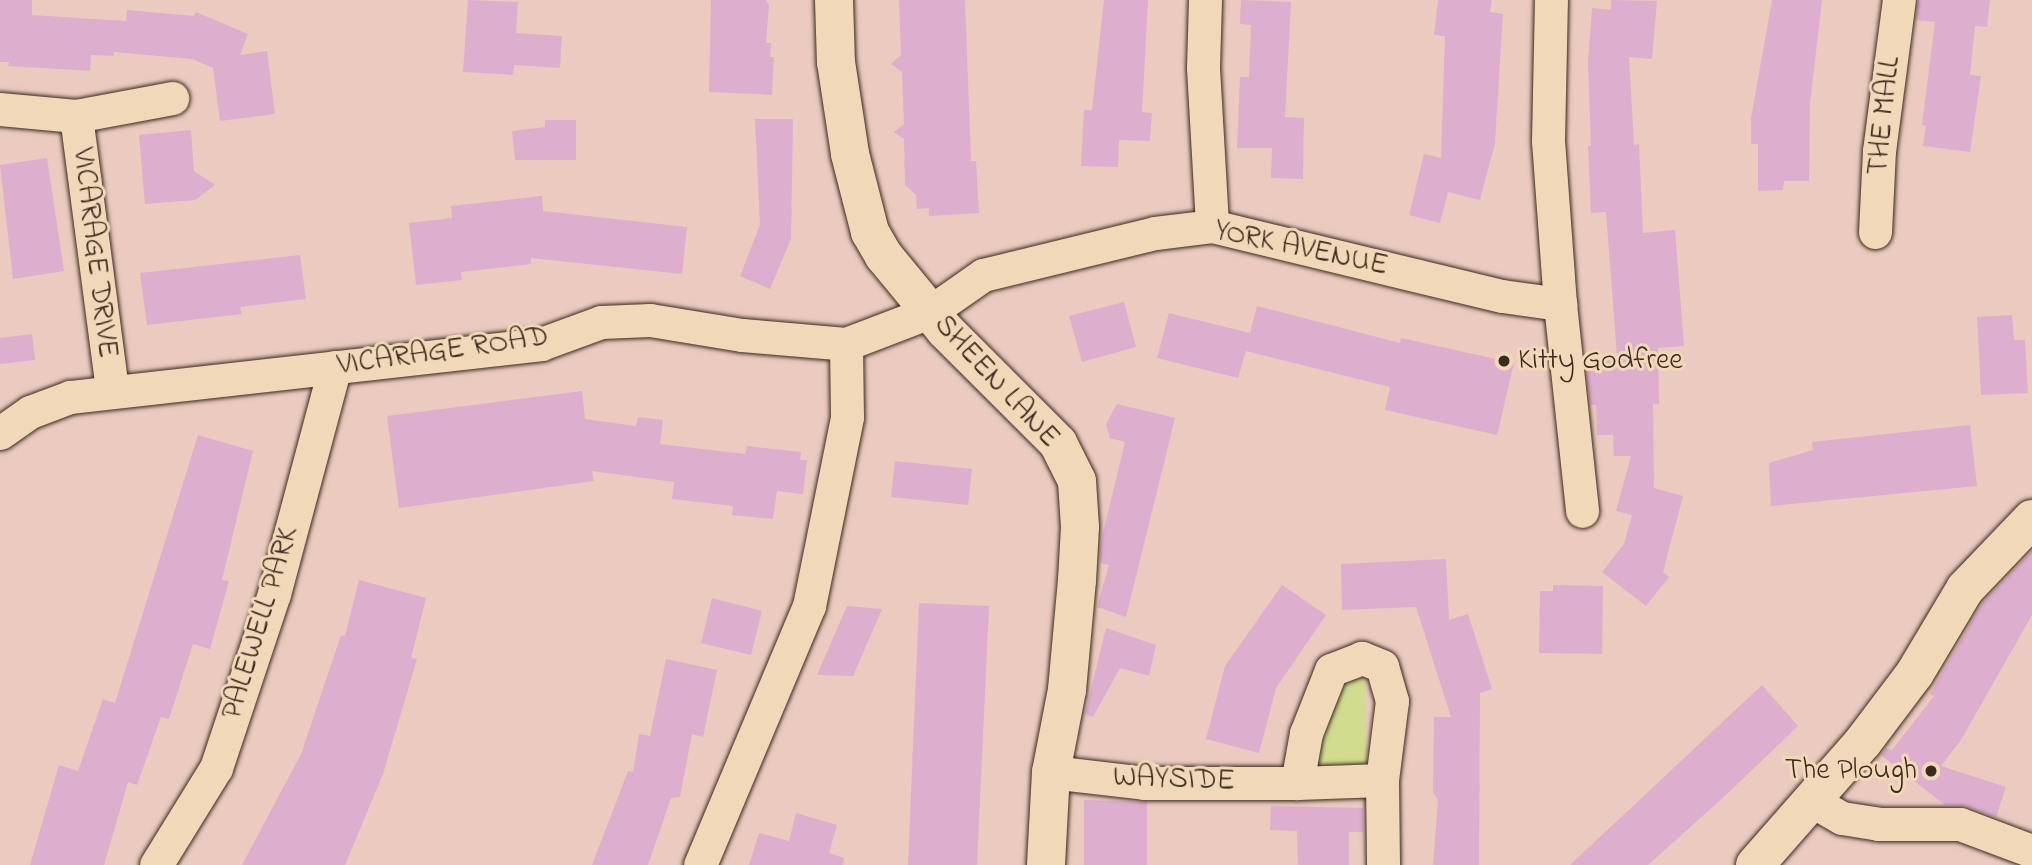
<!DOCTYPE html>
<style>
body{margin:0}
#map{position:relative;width:2032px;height:865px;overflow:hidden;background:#ebcbbf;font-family:"Indie Flower",sans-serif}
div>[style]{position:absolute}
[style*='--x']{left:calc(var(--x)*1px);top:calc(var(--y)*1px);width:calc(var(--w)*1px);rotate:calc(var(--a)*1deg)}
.green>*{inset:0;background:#d1dc8f}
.building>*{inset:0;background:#deaece}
.roads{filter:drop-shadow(0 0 2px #3b2a1e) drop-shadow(0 0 2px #3b2a1e)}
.minor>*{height:33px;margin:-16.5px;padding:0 16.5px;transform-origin:16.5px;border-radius:16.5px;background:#f0d8b8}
.tertiary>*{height:38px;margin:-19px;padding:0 19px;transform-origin:19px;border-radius:19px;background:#f0d8b8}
.secondary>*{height:38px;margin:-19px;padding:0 19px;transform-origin:19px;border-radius:19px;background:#f0d8b8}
.dots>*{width:19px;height:19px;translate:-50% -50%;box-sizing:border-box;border:4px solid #f0d8b8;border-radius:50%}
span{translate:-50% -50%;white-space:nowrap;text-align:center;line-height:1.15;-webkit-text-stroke:6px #f0d8b8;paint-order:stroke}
.street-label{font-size:30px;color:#3b2a1e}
.poi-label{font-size:30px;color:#3b2a1e}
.left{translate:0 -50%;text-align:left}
.right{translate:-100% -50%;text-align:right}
</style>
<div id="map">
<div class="green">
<div style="clip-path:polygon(1357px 671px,1365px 683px,1367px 765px,1312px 766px,1332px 683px)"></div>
</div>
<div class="building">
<div style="clip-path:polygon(0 0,32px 0,32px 15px,126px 21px,127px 10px,194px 16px,196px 12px,248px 34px,240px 55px,267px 51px,275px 114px,220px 121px,213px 68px,192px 59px,114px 52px,114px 56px,91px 55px,90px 71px,8px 66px,9px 62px,0 62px)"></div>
<div style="clip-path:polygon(468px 0,518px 2px,516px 33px,562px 36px,560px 68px,514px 65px,513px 75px,463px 72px)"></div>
<div style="clip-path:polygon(711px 0,765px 0,769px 5px,766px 43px,771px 43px,770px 57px,774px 57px,772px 95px,709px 92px)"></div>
<div style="clip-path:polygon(899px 0,965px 0,971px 161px,976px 161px,979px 213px,929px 216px,929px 208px,917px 209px,916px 195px,905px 185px,904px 139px,894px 132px,904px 124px,902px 72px,891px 64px,901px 55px)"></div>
<div style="clip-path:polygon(1104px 0,1148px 0,1142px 112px,1152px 113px,1150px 141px,1119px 140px,1118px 167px,1081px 166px,1084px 110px,1092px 110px)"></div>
<div style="clip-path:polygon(1241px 0,1291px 2px,1285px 117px,1304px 118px,1303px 179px,1271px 178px,1272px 148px,1237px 148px,1240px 77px,1249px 77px,1251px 25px,1240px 24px)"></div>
<div style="clip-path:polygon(1438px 0,1492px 0,1490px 12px,1503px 14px,1495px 143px,1480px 200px,1448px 192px,1440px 223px,1409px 215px,1424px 154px,1441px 158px,1445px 36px,1434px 35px)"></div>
<div style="clip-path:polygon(1611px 0,1657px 1px,1652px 59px,1629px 57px,1634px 145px,1639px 144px,1643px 233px,1675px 230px,1684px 346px,1658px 348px,1659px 404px,1653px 404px,1654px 488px,1683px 496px,1663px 572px,1669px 577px,1646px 606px,1602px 572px,1624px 544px,1632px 515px,1616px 511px,1631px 456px,1614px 456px,1613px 435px,1597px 435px,1596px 405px,1590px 405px,1587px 375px,1587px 371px,1600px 371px,1600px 356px,1617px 356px,1606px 212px,1591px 213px,1588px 146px,1591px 146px,1588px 62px,1592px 8px,1611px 10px)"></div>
<div style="clip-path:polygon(1772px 0,1822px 0,1810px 104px,1809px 181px,1784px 181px,1783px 190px,1758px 191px,1758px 144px,1751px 144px,1751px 118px)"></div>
<div style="clip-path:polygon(1918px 0,1990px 0,1987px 27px,1975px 26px,1970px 75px,1981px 76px,1970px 152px,1923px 146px,1926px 126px,1922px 125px,1935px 22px,1916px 20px)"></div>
<div style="clip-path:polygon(755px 119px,793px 119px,791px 239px,770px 289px,740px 276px,760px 225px)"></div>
<div style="clip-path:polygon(545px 120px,576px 120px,576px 160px,515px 160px,512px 131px,545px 127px)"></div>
<div style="clip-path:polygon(191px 130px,194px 171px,215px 185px,195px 200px,145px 204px,139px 135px)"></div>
<div style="clip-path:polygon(47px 158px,64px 271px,13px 279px,0 165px)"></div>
<div style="clip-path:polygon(542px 196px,543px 211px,687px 227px,682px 274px,531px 258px,531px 264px,461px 272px,462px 280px,416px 285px,409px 223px,452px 218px,451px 206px)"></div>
<div style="clip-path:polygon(300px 255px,306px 299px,240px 307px,242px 314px,147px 325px,140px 273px)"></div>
<div style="clip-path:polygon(1124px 302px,1136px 347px,1082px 362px,1069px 316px)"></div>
<div style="clip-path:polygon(1257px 306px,1400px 343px,1401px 338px,1514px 363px,1497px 435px,1385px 410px,1390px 387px,1246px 351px,1238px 378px,1157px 358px,1169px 313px,1250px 333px)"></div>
<div style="clip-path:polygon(2012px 315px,2014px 340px,2025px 340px,2028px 393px,1981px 395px,1977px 317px)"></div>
<div style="clip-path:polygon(32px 334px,35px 360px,0 364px,0 338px)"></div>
<div style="clip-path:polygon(582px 391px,585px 419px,636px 426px,638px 417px,663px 420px,660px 444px,745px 454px,747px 446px,801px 452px,800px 460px,807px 460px,803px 494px,777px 491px,773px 519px,732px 515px,733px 506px,672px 499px,674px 482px,592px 471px,594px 481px,399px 508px,387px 416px)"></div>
<div style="clip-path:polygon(1117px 404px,1175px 418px,1126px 617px,1097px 607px,1109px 565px,1100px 563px,1101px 541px,1125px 442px,1110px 438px,1106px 424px)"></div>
<div style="clip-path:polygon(1970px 425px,1977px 486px,1771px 506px,1769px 463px,1813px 450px,1812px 442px)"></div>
<div style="clip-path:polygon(198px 435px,253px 451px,222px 580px,229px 581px,210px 649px,193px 644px,169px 719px,161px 717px,137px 785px,128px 782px,104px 865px,30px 865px,59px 765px,78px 771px,103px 699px,115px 703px)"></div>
<div style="clip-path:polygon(895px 461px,972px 469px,968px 505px,891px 497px)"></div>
<div style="clip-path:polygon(2032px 551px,2032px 615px,1961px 740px,1941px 766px,2006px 787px,1996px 817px,1966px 806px,1945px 805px,1881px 755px,1886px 748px,1892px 750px,1934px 696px,1930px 694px,1983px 602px)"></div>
<div style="clip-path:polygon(1446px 559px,1449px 620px,1468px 614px,1492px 689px,1480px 693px,1479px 865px,1433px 865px,1438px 801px,1433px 792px,1434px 717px,1451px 717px,1416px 607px,1342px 610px,1341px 564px)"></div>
<div style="clip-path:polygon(359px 580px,426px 598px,411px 658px,417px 659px,383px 774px,345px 865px,242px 865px,301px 754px,341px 635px,345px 636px)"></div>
<div style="clip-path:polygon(1282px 585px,1326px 615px,1276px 688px,1259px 753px,1206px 739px,1225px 666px)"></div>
<div style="clip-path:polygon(1553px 585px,1603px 586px,1602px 654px,1539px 653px,1540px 591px,1553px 591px)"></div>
<div style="clip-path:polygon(712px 598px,762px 611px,751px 655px,701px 643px)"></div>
<div style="clip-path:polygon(919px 603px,989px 606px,977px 865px,908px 865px)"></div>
<div style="clip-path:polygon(847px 606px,882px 609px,853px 676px,817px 675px)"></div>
<div style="clip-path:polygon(1106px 628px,1156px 645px,1149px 676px,1120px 668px,1093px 717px,1085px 714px)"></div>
<div style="clip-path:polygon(666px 659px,717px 670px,703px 737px,692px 734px,680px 797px,671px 798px,648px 865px,592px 865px,628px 771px,633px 772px,639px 734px,650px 736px)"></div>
<div style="clip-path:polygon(1762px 685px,1798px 726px,1726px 795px,1648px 865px,1570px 865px)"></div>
<div style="clip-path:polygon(1084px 800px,1147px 802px,1147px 865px,1084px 865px)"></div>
<div style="clip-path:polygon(1271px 806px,1363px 808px,1363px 832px,1349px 832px,1349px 865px,1298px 865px,1297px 831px,1270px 830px)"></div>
<div style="clip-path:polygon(796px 813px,837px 825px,829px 853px,844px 858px,843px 865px,749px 865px,759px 833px,789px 841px)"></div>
</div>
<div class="roads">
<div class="minor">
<div style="--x:1205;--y:0;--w:68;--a:91.7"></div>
<div style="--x:1203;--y:68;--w:158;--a:86.7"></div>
<div style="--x:0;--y:109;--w:76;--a:5.3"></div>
<div style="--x:76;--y:116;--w:276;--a:82.5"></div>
<div style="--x:76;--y:116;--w:98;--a:-10.6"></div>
<div style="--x:1875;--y:232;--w:81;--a:-87.2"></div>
<div style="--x:1879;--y:151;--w:152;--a:-82.5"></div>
<div style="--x:1560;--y:304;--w:208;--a:83.9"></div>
<div style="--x:0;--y:433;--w:37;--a:-35"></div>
<div style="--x:30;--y:412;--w:43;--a:-20.6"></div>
<div style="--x:70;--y:397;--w:474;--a:-6.4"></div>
<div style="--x:541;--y:344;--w:64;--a:-20.1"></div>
<div style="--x:601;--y:322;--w:49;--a:-2.3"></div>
<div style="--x:650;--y:320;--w:93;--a:9.3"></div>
<div style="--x:742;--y:335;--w:104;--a:4.9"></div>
<div style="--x:846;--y:344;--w:90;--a:-20.9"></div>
<div style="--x:930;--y:312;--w:65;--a:-34.9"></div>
<div style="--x:983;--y:275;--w:177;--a:-13.7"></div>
<div style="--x:1155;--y:233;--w:57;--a:-7"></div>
<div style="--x:1212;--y:226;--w:298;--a:13.6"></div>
<div style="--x:1502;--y:296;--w:59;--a:7.9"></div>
<div style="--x:1560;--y:304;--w:163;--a:-94.2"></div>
<div style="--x:1548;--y:141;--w:141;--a:-88.8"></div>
<div style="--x:1051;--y:772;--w:94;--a:6.7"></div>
<div style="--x:1144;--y:783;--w:153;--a:0"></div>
<div style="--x:1297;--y:783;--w:85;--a:-2"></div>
<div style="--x:1382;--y:780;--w:80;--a:-82.8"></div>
<div style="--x:1392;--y:701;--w:36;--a:-106"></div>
<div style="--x:1382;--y:666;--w:22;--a:-158"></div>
<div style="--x:1362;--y:658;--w:33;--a:159"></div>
<div style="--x:1331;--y:670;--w:68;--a:111.6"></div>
<div style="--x:1306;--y:733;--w:51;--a:100.2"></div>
<div style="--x:1382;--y:780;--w:85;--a:89.3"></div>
<div style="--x:1814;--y:802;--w:32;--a:30"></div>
<div style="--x:1842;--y:818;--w:36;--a:9"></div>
<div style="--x:1878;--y:824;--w:82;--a:0"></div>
<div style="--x:1960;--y:824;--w:77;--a:20.6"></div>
<div style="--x:156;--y:865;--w:114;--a:-58.3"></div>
<div style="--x:216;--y:768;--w:183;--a:-71.6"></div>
<div style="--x:274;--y:594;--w:235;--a:-75"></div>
<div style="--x:700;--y:865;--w:281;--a:-67.2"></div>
<div style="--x:809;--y:606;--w:193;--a:-78.6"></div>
<div style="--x:847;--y:417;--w:73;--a:-90.8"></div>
</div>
<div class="tertiary">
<div style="--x:1755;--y:865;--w:164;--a:-48.7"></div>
<div style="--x:1863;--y:742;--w:86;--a:-53"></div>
<div style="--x:1915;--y:673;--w:98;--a:-59.2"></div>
<div style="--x:1965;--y:589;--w:97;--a:-46.3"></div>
</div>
<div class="secondary">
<div style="--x:834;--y:0;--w:62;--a:88.2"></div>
<div style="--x:836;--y:62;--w:93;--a:81.3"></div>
<div style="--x:850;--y:154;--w:81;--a:75.6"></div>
<div style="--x:870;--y:232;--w:28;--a:60"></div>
<div style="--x:884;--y:256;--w:96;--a:50.5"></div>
<div style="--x:945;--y:330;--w:160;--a:45"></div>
<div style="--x:1058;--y:443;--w:42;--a:63.4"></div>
<div style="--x:1077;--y:481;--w:46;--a:86.3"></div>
<div style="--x:1080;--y:527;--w:53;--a:93.2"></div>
<div style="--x:1077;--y:580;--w:110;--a:95.2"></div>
<div style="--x:1067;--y:690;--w:84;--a:101"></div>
<div style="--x:1051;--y:772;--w:93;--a:93.1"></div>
</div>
</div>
<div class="dots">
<div style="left:1504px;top:361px;background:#3b2a1e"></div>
<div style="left:1931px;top:771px;background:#3b2a1e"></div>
</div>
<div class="street-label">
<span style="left:1885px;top:116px;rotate:-84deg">THE MALL</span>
<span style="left:1301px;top:249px;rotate:12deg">YORK AVENUE</span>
<span style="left:94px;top:253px;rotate:83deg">VICARAGE DRIVE</span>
<span style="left:443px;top:352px;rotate:-8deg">VICARAGE ROAD</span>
<span style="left:996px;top:382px;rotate:47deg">SHEEN LANE</span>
<span style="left:261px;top:623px;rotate:-73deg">PALEWELL PARK</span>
<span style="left:1174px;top:780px;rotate:2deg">WAYSIDE</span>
</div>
<div class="poi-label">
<span class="left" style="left:1518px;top:361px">Kitty Godfree</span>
<span class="right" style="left:1917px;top:771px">The Plough</span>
</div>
</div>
